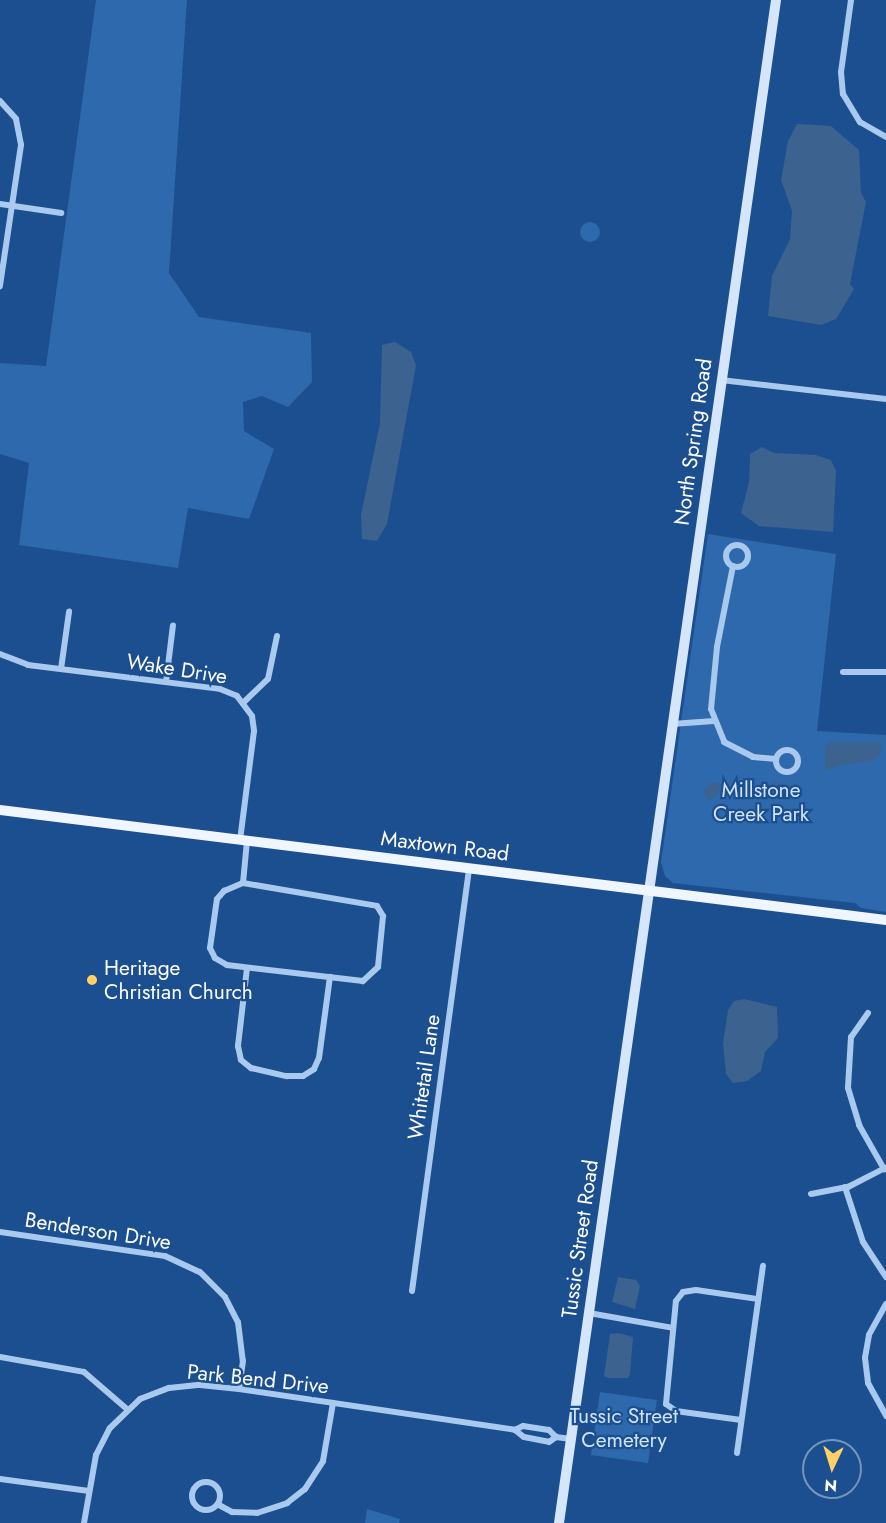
<!DOCTYPE html>
<style>
body{margin:0}
#map{position:relative;width:886px;height:1523px;overflow:hidden;background:#1b4f8f;font-family:Jost,sans-serif}
div>[style]{position:absolute}
[style*='--x']{left:calc(var(--x)*1px);top:calc(var(--y)*1px);width:calc(var(--w)*1px);rotate:calc(var(--a)*1deg)}
.green>*{inset:0;background:#2e69ad}
.round{border-radius:50%}
.water>*{inset:0;background:#3c6290}
.street>*{height:6px;margin:-3px;padding:0 3px;transform-origin:3px;border-radius:3px;background:#a9c9ee}
.street>.ring{margin:-3px;padding:0;box-sizing:content-box;background:none;border:6px solid #a9c9ee;border-radius:50%}
.secondary>*{height:10px;margin:-5px;padding:0 5px;transform-origin:5px;border-radius:5px;background:#d6e6fa}
.primary>*{height:10px;margin:-5px;padding:0 5px;transform-origin:5px;border-radius:5px;background:#f0f6ff}
.dots>*{width:16px;height:16px;translate:-50% -50%;box-sizing:border-box;border:3px solid #1b4f8f;border-radius:50%}
span{translate:-50% -50%;white-space:nowrap;text-align:center;line-height:1.15;-webkit-text-stroke:4.5px #1b4f8f;paint-order:stroke}
.street-label{font-size:21px;color:#fff}
.park-label{font-size:21px;color:#cfe3fa}
.poi-label{font-size:21px;color:#fff}
.left{translate:0 -50%;text-align:left}
.north{position:absolute;left:802px;top:1439px;width:60px;height:60px;box-sizing:border-box;background:#1b4f8f;border:2px solid #7695bc;border-radius:50%;rotate:184deg;font-size:16px;font-weight:700;line-height:24px;text-align:center;color:#fff}
.north::after{content:'';display:block;margin:auto;width:21px;height:27px;background:#ffd166;clip-path:polygon(50% 0,100% 100%,50% 72%,0 100%)}
</style>
<div id="map">
<div class="green">
<div style="clip-path:polygon(96px 0,187px 0,169px 273px,199px 317px,311px 333px,312px 382px,288px 407px,262px 396px,243px 402px,244px 431px,274px 449px,249px 519px,188px 508px,178px 568px,19px 545px,29px 463px,0 454px,0 363px,46px 366px)"></div>
<div class="round" style="left:580px;top:222px;width:20px;height:20px"></div>
<div style="clip-path:polygon(708px 534px,836px 554px,817px 731px,886px 735px,886px 912px,861px 908px,855px 903px,673px 883px,665px 876px,661px 862px)"></div>
<div style="clip-path:polygon(600px 1392px,657px 1400px,648px 1463px,591px 1455px)"></div>
<div style="clip-path:polygon(367px 1509px,400px 1519px,399px 1523px,365px 1523px)"></div>
</div>
<div class="water">
<div style="clip-path:polygon(797px 124px,831px 126px,859px 150px,861px 193px,866px 202px,850px 284px,854px 289px,836px 319px,821px 325px,768px 316px,772px 276px,790px 239px,792px 211px,781px 180px,788px 141px)"></div>
<div style="clip-path:polygon(395px 342px,411px 352px,416px 365px,387px 524px,377px 541px,362px 539px,361px 515px,380px 423px,382px 345px)"></div>
<div style="clip-path:polygon(762px 447px,774px 453px,816px 455px,831px 460px,836px 471px,833px 532px,759px 526px,741px 513px,749px 482px,750px 454px)"></div>
<div style="clip-path:polygon(830px 742px,878px 742px,882px 743px,880px 754px,873px 761px,839px 765px,825px 771px,825px 747px)"></div>
<div style="clip-path:polygon(714px 782px,748px 793px,760px 793px,774px 782px,798px 787px,772px 785px,763px 795px,751px 797px,724px 788px,709px 801px,703px 791px)"></div>
<div style="clip-path:polygon(744px 999px,777px 1007px,778px 1038px,765px 1052px,761px 1071px,747px 1081px,733px 1083px,726px 1074px,723px 1043px,728px 1010px,734px 1001px)"></div>
<div style="clip-path:polygon(618px 1277px,636px 1280px,640px 1286px,635px 1309px,612px 1302px)"></div>
<div style="clip-path:polygon(618px 1333px,633px 1337px,630px 1374px,628px 1378px,608px 1378px,604px 1376px,610px 1334px)"></div>
</div>
<div class="street">
<div style="--x:851;--y:0;--w:73;--a:97.9"></div>
<div style="--x:841;--y:72;--w:22;--a:85"></div>
<div style="--x:843;--y:94;--w:33;--a:59"></div>
<div style="--x:860;--y:122;--w:30;--a:30"></div>
<div style="--x:0;--y:101;--w:24;--a:48"></div>
<div style="--x:16;--y:119;--w:26;--a:79"></div>
<div style="--x:21;--y:145;--w:143;--a:98.5"></div>
<div style="--x:0;--y:204;--w:62;--a:8.4"></div>
<div style="--x:721;--y:380;--w:166;--a:6.6"></div>
<div class="ring" style="left:726px;top:545px;width:16px;height:16px"></div>
<div style="--x:733;--y:566;--w:83;--a:101.2"></div>
<div style="--x:717;--y:647;--w:62;--a:95.5"></div>
<div style="--x:711;--y:709;--w:35;--a:68"></div>
<div style="--x:724;--y:742;--w:33;--a:27"></div>
<div style="--x:753;--y:757;--w:23;--a:5"></div>
<div style="--x:0;--y:654;--w:30;--a:21"></div>
<div style="--x:28;--y:665;--w:193;--a:7.1"></div>
<div style="--x:220;--y:689;--w:18;--a:22"></div>
<div style="--x:237;--y:696;--w:25;--a:53"></div>
<div style="--x:252;--y:716;--w:15;--a:82"></div>
<div style="--x:254;--y:731;--w:110;--a:97.3"></div>
<div style="--x:61;--y:669;--w:58;--a:-82"></div>
<div style="--x:843;--y:672;--w:43;--a:0"></div>
<div style="--x:166;--y:682;--w:57;--a:-83"></div>
<div style="--x:244;--y:702;--w:33;--a:-44"></div>
<div style="--x:268;--y:679;--w:44;--a:-78.2"></div>
<div style="--x:672;--y:724;--w:42;--a:-4.1"></div>
<div class="ring" style="left:776px;top:750px;width:16px;height:16px"></div>
<div style="--x:243;--y:883;--w:136;--a:9.7"></div>
<div style="--x:377;--y:906;--w:12;--a:59"></div>
<div style="--x:383;--y:916;--w:51;--a:95.6"></div>
<div style="--x:378;--y:967;--w:21;--a:137"></div>
<div style="--x:363;--y:981;--w:137;--a:-173.3"></div>
<div style="--x:227;--y:965;--w:14;--a:-150"></div>
<div style="--x:215;--y:958;--w:11;--a:-117"></div>
<div style="--x:210;--y:948;--w:49;--a:-81.9"></div>
<div style="--x:217;--y:899;--w:11;--a:-49"></div>
<div style="--x:224;--y:891;--w:21;--a:-23"></div>
<div style="--x:243;--y:883;--w:42;--a:-84.6"></div>
<div style="--x:247;--y:968;--w:79;--a:96.6"></div>
<div style="--x:238;--y:1046;--w:14;--a:78"></div>
<div style="--x:241;--y:1060;--w:13;--a:39"></div>
<div style="--x:251;--y:1068;--w:37;--a:13"></div>
<div style="--x:287;--y:1076;--w:16;--a:0"></div>
<div style="--x:303;--y:1076;--w:13;--a:-32"></div>
<div style="--x:314;--y:1069;--w:12;--a:-66"></div>
<div style="--x:319;--y:1058;--w:82;--a:-82.3"></div>
<div style="--x:868;--y:1013;--w:29;--a:125"></div>
<div style="--x:851;--y:1037;--w:51;--a:93.4"></div>
<div style="--x:848;--y:1088;--w:39;--a:73"></div>
<div style="--x:859;--y:1125;--w:51;--a:60.4"></div>
<div style="--x:845;--y:1187;--w:58;--a:71.9"></div>
<div style="--x:863;--y:1242;--w:42;--a:56.7"></div>
<div style="--x:811;--y:1194;--w:38;--a:-11"></div>
<div style="--x:848;--y:1187;--w:42;--a:-27.2"></div>
<div style="--x:0;--y:1232;--w:167;--a:8.3"></div>
<div style="--x:165;--y:1256;--w:38;--a:25"></div>
<div style="--x:200;--y:1272;--w:35;--a:45"></div>
<div style="--x:225;--y:1297;--w:28;--a:63"></div>
<div style="--x:238;--y:1322;--w:39;--a:83"></div>
<div style="--x:243;--y:1361;--w:28;--a:98"></div>
<div style="--x:412;--y:1291;--w:427;--a:-82.3"></div>
<div style="--x:886;--y:1304;--w:35;--a:119"></div>
<div style="--x:869;--y:1335;--w:23;--a:100"></div>
<div style="--x:865;--y:1358;--w:25;--a:83"></div>
<div style="--x:868;--y:1383;--w:38;--a:61"></div>
<div style="--x:589;--y:1313;--w:85;--a:10.1"></div>
<div style="--x:0;--y:1357;--w:85;--a:10.1"></div>
<div style="--x:84;--y:1372;--w:57;--a:40.7"></div>
<div style="--x:741;--y:1420;--w:66;--a:-172.1"></div>
<div style="--x:676;--y:1411;--w:12;--a:-145"></div>
<div style="--x:666;--y:1404;--w:103;--a:-84.5"></div>
<div style="--x:676;--y:1301;--w:11;--a:-52"></div>
<div style="--x:683;--y:1292;--w:13;--a:-9"></div>
<div style="--x:696;--y:1290;--w:63;--a:8.3"></div>
<div style="--x:515;--y:1430;--w:9;--a:-27"></div>
<div style="--x:523;--y:1426;--w:26;--a:9"></div>
<div style="--x:549;--y:1430;--w:10;--a:45"></div>
<div style="--x:556;--y:1437;--w:15;--a:8"></div>
<div style="--x:737;--y:1453;--w:189;--a:-82.1"></div>
<div style="--x:0;--y:1479;--w:90;--a:7.7"></div>
<div class="ring" style="left:192px;top:1482px;width:22px;height:22px"></div>
<div style="--x:219;--y:1505;--w:15;--a:28"></div>
<div style="--x:232;--y:1512;--w:25;--a:2"></div>
<div style="--x:257;--y:1513;--w:32;--a:-18"></div>
<div style="--x:287;--y:1503;--w:23;--a:-38"></div>
<div style="--x:305;--y:1489;--w:33;--a:-57"></div>
<div style="--x:323;--y:1461;--w:59;--a:-80.2"></div>
<div style="--x:84;--y:1523;--w:69;--a:-80"></div>
<div style="--x:96;--y:1455;--w:30;--a:-63"></div>
<div style="--x:110;--y:1428;--w:42;--a:-44"></div>
<div style="--x:140;--y:1399;--w:31;--a:-21"></div>
<div style="--x:169;--y:1388;--w:31;--a:-6"></div>
<div style="--x:200;--y:1385;--w:39;--a:6"></div>
<div style="--x:239;--y:1389;--w:279;--a:8.4"></div>
<div style="--x:515;--y:1430;--w:11;--a:38"></div>
<div style="--x:524;--y:1437;--w:25;--a:11"></div>
<div style="--x:549;--y:1442;--w:9;--a:-36"></div>
</div>
<div class="secondary">
<div style="--x:559;--y:1523;--w:1538;--a:-81.89"></div>
</div>
<div class="primary">
<div style="--x:0;--y:810;--w:893;--a:7.08"></div>
</div>
<div class="dots">
<div style="left:92px;top:980px;background:#ffd166"></div>
</div>
<div class="street-label">
<span style="left:693px;top:442px;rotate:-82deg">North Spring Road</span>
<span style="left:177px;top:669px;rotate:9deg">Wake Drive</span>
<span style="left:445px;top:846px;rotate:7deg">Maxtown Road</span>
<span style="left:424px;top:1077px;rotate:-82deg">Whitetail Lane</span>
<span style="left:98px;top:1231px;rotate:9deg">Benderson Drive</span>
<span style="left:580px;top:1239px;rotate:-82deg">Tussic Street Road</span>
<span style="left:258px;top:1379px;rotate:6deg">Park Bend Drive</span>
</div>
<div class="park-label">
<span style="left:761px;top:802px">Millstone<br>Creek Park</span>
<span style="left:624px;top:1428px">Tussic Street<br>Cemetery</span>
</div>
<div class="poi-label">
<span class="left" style="left:104px;top:980px">Heritage<br>Christian Church</span>
</div>
<div class="north">N</div>
</div>
